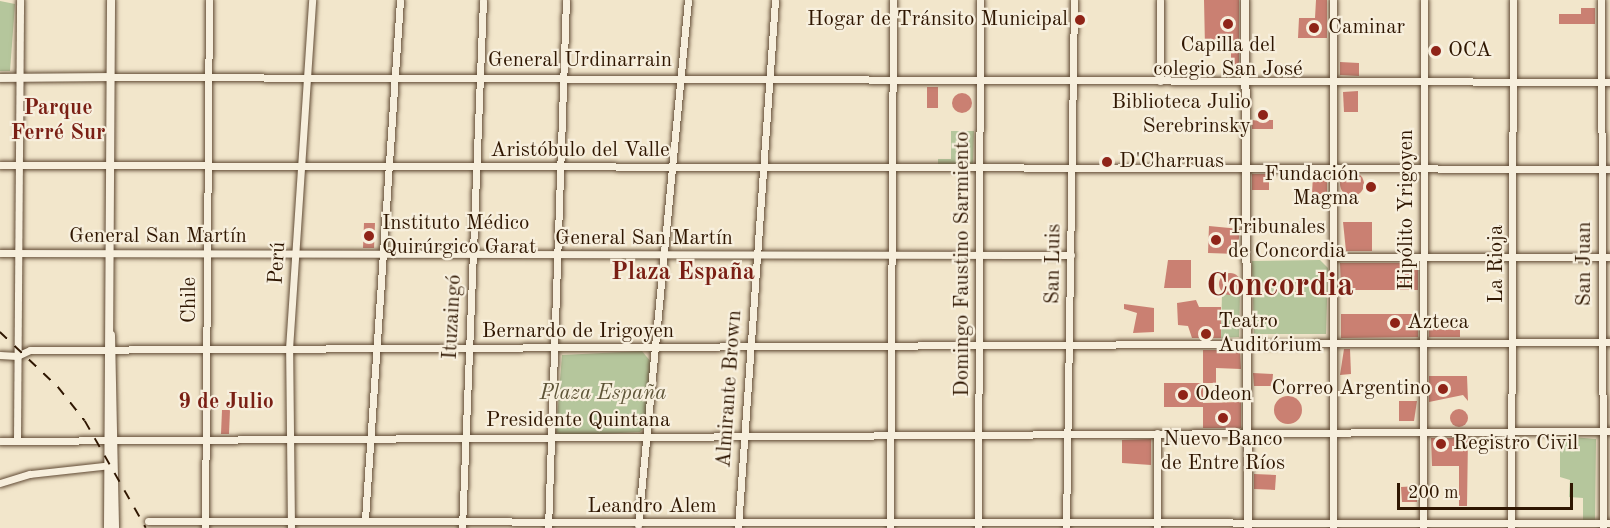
<!DOCTYPE html>
<meta charset="utf-8">
<style>
body{margin:0}
#map{position:relative;width:1610px;height:528px;overflow:hidden;background:#f2e6cb;font-family:"Old Standard TT",serif}
div>[style]{position:absolute}
[style*='--x']{left:calc(var(--x)*1px);top:calc(var(--y)*1px);width:calc(var(--w)*1px);rotate:calc(var(--a)*1deg)}
.green>*{inset:0;background:#b5c69c}
.building>*{inset:0;background:#ca8072}
.round{border-radius:50%}
.roads{filter:drop-shadow(0 0 2px #604a34) drop-shadow(0 0 2px #604a34)}
.minor>*{height:7px;margin:-3.5px;padding:0 3.5px;transform-origin:3.5px;border-radius:3.5px;background:#f7efdd}
.tertiary>*{height:8px;margin:-4px;padding:0 4px;transform-origin:4px;border-radius:4px;background:#f7efdd}
.rail>*{height:1.5px;margin-top:-0.75px;transform-origin:0;background:repeating-linear-gradient(90deg,#2f1601 0 10px,transparent 0 20px)}
.dots>*{width:16px;height:16px;translate:-50% -50%;box-sizing:border-box;border:3px solid #f7efdd;border-radius:50%}
span{translate:-50% -50%;white-space:nowrap;text-align:center;line-height:1.15;-webkit-text-stroke:4.5px #f7efdd;paint-order:stroke}
.poi-label{font-size:21px;color:#2f1601}
.right{translate:-100% -50%;text-align:right}
.left{translate:0 -50%;text-align:left}
.street-label{font-size:21px;color:#2f1601}
.park-label{font-size:21px;color:#5e5437;font-style:italic}
.neighbourhood-label{font-size:22px;color:#7a1f14;font-weight:700}
.quarter-label{font-size:24px;color:#7a1f14;font-weight:700}
.town-label{font-size:33px;color:#7a1f14;font-weight:700}
.scale{position:absolute;left:1397px;top:483px;width:176px;height:27px;box-sizing:border-box;border:3px solid #2f1601;border-top:0;padding-left:8px;font-size:18px;line-height:21px;white-space:nowrap;color:#2f1601;-webkit-text-stroke:4px #f7efdd;paint-order:stroke}
</style>
<div id="map">
<div class="green">
<div style="clip-path:polygon(0 1px,15px 4px,10px 71px,0 71px)"></div>
<div style="clip-path:polygon(951px 131px,974px 131px,973px 164px,938px 165px,938px 159px,951px 159px)"></div>
<div style="clip-path:polygon(1320px 260px,1328px 268px,1326px 334px,1254px 334px,1252px 261px)"></div>
<div style="clip-path:polygon(1222px 292px,1240px 293px,1239px 337px,1221px 338px)"></div>
<div style="clip-path:polygon(642px 351px,651px 362px,645px 427px,640px 432px,563px 436px,556px 432px,562px 355px)"></div>
<div style="clip-path:polygon(1560px 436px,1596px 439px,1595px 520px,1583px 520px,1583px 498px,1569px 497px,1570px 480px,1560px 477px)"></div>
</div>
<div class="building">
<div style="clip-path:polygon(1204px 0,1239px 0,1239px 71px,1231px 71px,1231px 47px,1205px 47px)"></div>
<div style="clip-path:polygon(1316px 0,1327px 0,1327px 38px,1298px 38px,1299px 18px,1315px 18px)"></div>
<div style="clip-path:polygon(1581px 8px,1595px 8px,1595px 24px,1559px 24px,1559px 14px,1581px 14px)"></div>
<div style="clip-path:polygon(1340px 62px,1359px 63px,1359px 76px,1340px 75px)"></div>
<div style="clip-path:polygon(927px 87px,938px 87px,938px 108px,927px 108px)"></div>
<div style="clip-path:polygon(1358px 91px,1358px 112px,1344px 112px,1343px 92px)"></div>
<div class="round" style="left:952px;top:93px;width:20px;height:20px"></div>
<div style="clip-path:polygon(1260px 110px,1266px 110px,1266px 120px,1273px 120px,1273px 129px,1252px 129px,1252px 120px,1260px 121px)"></div>
<div class="round" style="left:1340px;top:172px;width:24px;height:24px"></div>
<div style="clip-path:polygon(1252px 174px,1269px 174px,1269px 190px,1252px 190px)"></div>
<div style="clip-path:polygon(1313px 175px,1327px 176px,1327px 194px,1312px 194px)"></div>
<div style="clip-path:polygon(1343px 222px,1372px 222px,1372px 251px,1346px 251px)"></div>
<div style="clip-path:polygon(364px 223px,375px 223px,374px 248px,363px 248px)"></div>
<div style="clip-path:polygon(1209px 226px,1240px 229px,1237px 254px,1208px 253px)"></div>
<div style="clip-path:polygon(1168px 260px,1191px 260px,1191px 288px,1164px 288px)"></div>
<div style="clip-path:polygon(1340px 263px,1418px 263px,1418px 290px,1341px 290px)"></div>
<div class="round" style="left:1219px;top:273px;width:22px;height:22px"></div>
<div style="clip-path:polygon(1196px 300px,1199px 307px,1221px 307px,1221px 338px,1192px 338px,1188px 326px,1178px 325px,1177px 303px)"></div>
<div style="clip-path:polygon(1124px 304px,1154px 308px,1154px 332px,1133px 333px,1137px 313px,1124px 309px)"></div>
<div style="clip-path:polygon(1341px 314px,1418px 314px,1418px 337px,1341px 338px)"></div>
<div style="clip-path:polygon(1429px 329px,1460px 330px,1460px 337px,1429px 337px)"></div>
<div style="clip-path:polygon(1344px 349px,1350px 349px,1351px 374px,1340px 375px)"></div>
<div style="clip-path:polygon(1203px 350px,1240px 350px,1241px 369px,1216px 368px,1216px 383px,1203px 383px)"></div>
<div style="clip-path:polygon(1253px 373px,1273px 374px,1272px 386px,1254px 386px)"></div>
<div style="clip-path:polygon(1429px 376px,1467px 376px,1468px 401px,1463px 395px,1429px 402px)"></div>
<div style="clip-path:polygon(1164px 383px,1203px 383px,1203px 403px,1241px 402px,1241px 428px,1203px 428px,1203px 407px,1164px 407px)"></div>
<div class="round" style="left:1274px;top:396px;width:28px;height:28px"></div>
<div style="clip-path:polygon(1399px 401px,1417px 401px,1414px 421px,1399px 421px)"></div>
<div class="round" style="left:1450px;top:409px;width:18px;height:18px"></div>
<div style="clip-path:polygon(222px 410px,230px 410px,229px 434px,221px 434px)"></div>
<div style="clip-path:polygon(1431px 438px,1468px 438px,1467px 506px,1459px 506px,1459px 466px,1432px 466px)"></div>
<div style="clip-path:polygon(1151px 439px,1151px 465px,1122px 463px,1122px 440px)"></div>
<div style="clip-path:polygon(1254px 474px,1276px 475px,1275px 490px,1254px 489px)"></div>
<div style="clip-path:polygon(1417px 486px,1417px 502px,1402px 502px,1401px 487px)"></div>
</div>
<div class="roads">
<div class="minor">
<div style="--x:1333;--y:0;--w:528;--a:90"></div>
<div style="--x:1601;--y:0;--w:528;--a:89.78"></div>
<div style="--x:111;--y:77;--w:1499;--a:0.19"></div>
<div style="--x:1160;--y:81;--w:81;--a:-90"></div>
<div style="--x:0;--y:165;--w:1610;--a:0.14"></div>
<div style="--x:0;--y:253;--w:1071;--a:0.11"></div>
<div style="--x:1332;--y:257;--w:278;--a:0"></div>
<div style="--x:0;--y:355;--w:17;--a:3"></div>
<div style="--x:17;--y:356;--w:14;--a:-25"></div>
<div style="--x:30;--y:350;--w:1580;--a:-0.29"></div>
<div style="--x:1157;--y:433;--w:95;--a:90"></div>
<div style="--x:17;--y:440;--w:440;--a:-89.6"></div>
<div style="--x:0;--y:441;--w:1610;--a:-0.36"></div>
<div style="--x:0;--y:483;--w:31;--a:-17"></div>
<div style="--x:30;--y:474;--w:82;--a:-6.3"></div>
<div style="--x:365;--y:519;--w:520;--a:-86.14"></div>
<div style="--x:148;--y:521;--w:1462;--a:0.08"></div>
<div style="--x:638;--y:525;--w:527;--a:-84.56"></div>
<div style="--x:738;--y:527;--w:528;--a:-85.98"></div>
<div style="--x:205;--y:528;--w:528;--a:-89.57"></div>
<div style="--x:291;--y:528;--w:179;--a:-90.6"></div>
<div style="--x:289;--y:349;--w:350;--a:-86.2"></div>
<div style="--x:462;--y:528;--w:528;--a:-87.72"></div>
<div style="--x:548;--y:528;--w:528;--a:-88.05"></div>
<div style="--x:890;--y:528;--w:528;--a:-89.67"></div>
<div style="--x:978;--y:528;--w:528;--a:-89.78"></div>
<div style="--x:1066;--y:528;--w:528;--a:-89.13"></div>
<div style="--x:1423;--y:528;--w:528;--a:-89.89"></div>
<div style="--x:1511;--y:528;--w:528;--a:-89.78"></div>
</div>
<div class="tertiary">
<div style="--x:1245;--y:0;--w:528;--a:89.67"></div>
<div style="--x:0;--y:78;--w:111;--a:-0.5"></div>
<div style="--x:111;--y:335;--w:193;--a:88.8"></div>
<div style="--x:108;--y:528;--w:528;--a:-89.67"></div>
</div>
</div>
<div class="rail">
<div style="--x:0;--y:332;--w:80;--a:43.5"></div>
<div style="--x:58;--y:387;--w:43;--a:51.5"></div>
<div style="--x:85;--y:421;--w:123;--a:60.3"></div>
</div>
<div class="dots">
<div style="left:1080px;top:20px;background:#8f2418"></div>
<div style="left:1228px;top:24px;background:#8f2418"></div>
<div style="left:1314px;top:28px;background:#8f2418"></div>
<div style="left:1436px;top:51px;background:#8f2418"></div>
<div style="left:1263px;top:115px;background:#8f2418"></div>
<div style="left:1107px;top:162px;background:#8f2418"></div>
<div style="left:1371px;top:187px;background:#8f2418"></div>
<div style="left:369px;top:236px;background:#8f2418"></div>
<div style="left:1216px;top:240px;background:#8f2418"></div>
<div style="left:1395px;top:323px;background:#8f2418"></div>
<div style="left:1206px;top:334px;background:#8f2418"></div>
<div style="left:1443px;top:389px;background:#8f2418"></div>
<div style="left:1183px;top:395px;background:#8f2418"></div>
<div style="left:1223px;top:418px;background:#8f2418"></div>
<div style="left:1441px;top:444px;background:#8f2418"></div>
</div>
<div class="poi-label">
<span class="right" style="left:1068px;top:20px">Hogar de Tránsito Municipal</span>
<span class="left" style="left:1328px;top:28px">Caminar</span>
<span style="left:1228px;top:58px">Capilla del<br>colegio San José</span>
<span class="left" style="left:1448px;top:51px">OCA</span>
<span class="right" style="left:1251px;top:115px">Biblioteca Julio<br>Serebrinsky</span>
<span class="left" style="left:1119px;top:162px">D'Charruas</span>
<span class="right" style="left:1359px;top:187px">Fundación<br>Magma</span>
<span class="left" style="left:382px;top:236px">Instituto Médico<br>Quirúrgico Garat</span>
<span class="left" style="left:1228px;top:240px">Tribunales<br>de Concordia</span>
<span class="left" style="left:1218px;top:334px">Teatro<br>Auditórium</span>
<span class="left" style="left:1407px;top:323px">Azteca</span>
<span class="right" style="left:1431px;top:389px">Correo Argentino</span>
<span class="left" style="left:1195px;top:395px">Odeon</span>
<span style="left:1223px;top:452px">Nuevo Banco<br>de Entre Ríos</span>
<span class="left" style="left:1453px;top:444px">Registro Civil</span>
</div>
<div class="street-label">
<span style="left:580px;top:61px">General Urdinarrain</span>
<span style="left:580px;top:151px">Aristóbulo del Valle</span>
<span style="left:1407px;top:210px;rotate:-90deg">Hipólito Yrigoyen</span>
<span style="left:158px;top:237px">General San Martín</span>
<span style="left:644px;top:239px">General San Martín</span>
<span style="left:278px;top:263px;rotate:-86deg">Perú</span>
<span style="left:963px;top:264px;rotate:-90deg">Domingo Faustino Sarmiento</span>
<span style="left:1054px;top:264px;rotate:-89deg">San Luis</span>
<span style="left:1497px;top:264px;rotate:-90deg">La Rioja</span>
<span style="left:1585px;top:264px;rotate:-90deg">San Juan</span>
<span style="left:190px;top:300px;rotate:-90deg">Chile</span>
<span style="left:453px;top:317px;rotate:-87deg">Ituzaingó</span>
<span style="left:578px;top:332px">Bernardo de Irigoyen</span>
<span style="left:730px;top:389px;rotate:-86deg">Almirante Brown</span>
<span style="left:578px;top:421px">Presidente Quintana</span>
<span style="left:652px;top:507px">Leandro Alem</span>
</div>
<div class="park-label">
<span style="left:603px;top:394px">Plaza España</span>
</div>
<div class="neighbourhood-label">
<span style="left:58px;top:121px">Parque<br>Ferré Sur</span>
<span style="left:226px;top:403px">9 de Julio</span>
</div>
<div class="quarter-label">
<span style="left:683px;top:274px">Plaza España</span>
</div>
<div class="town-label">
<span style="left:1280px;top:287px">Concordia</span>
</div>
<div class="scale">200 m</div>
</div>
